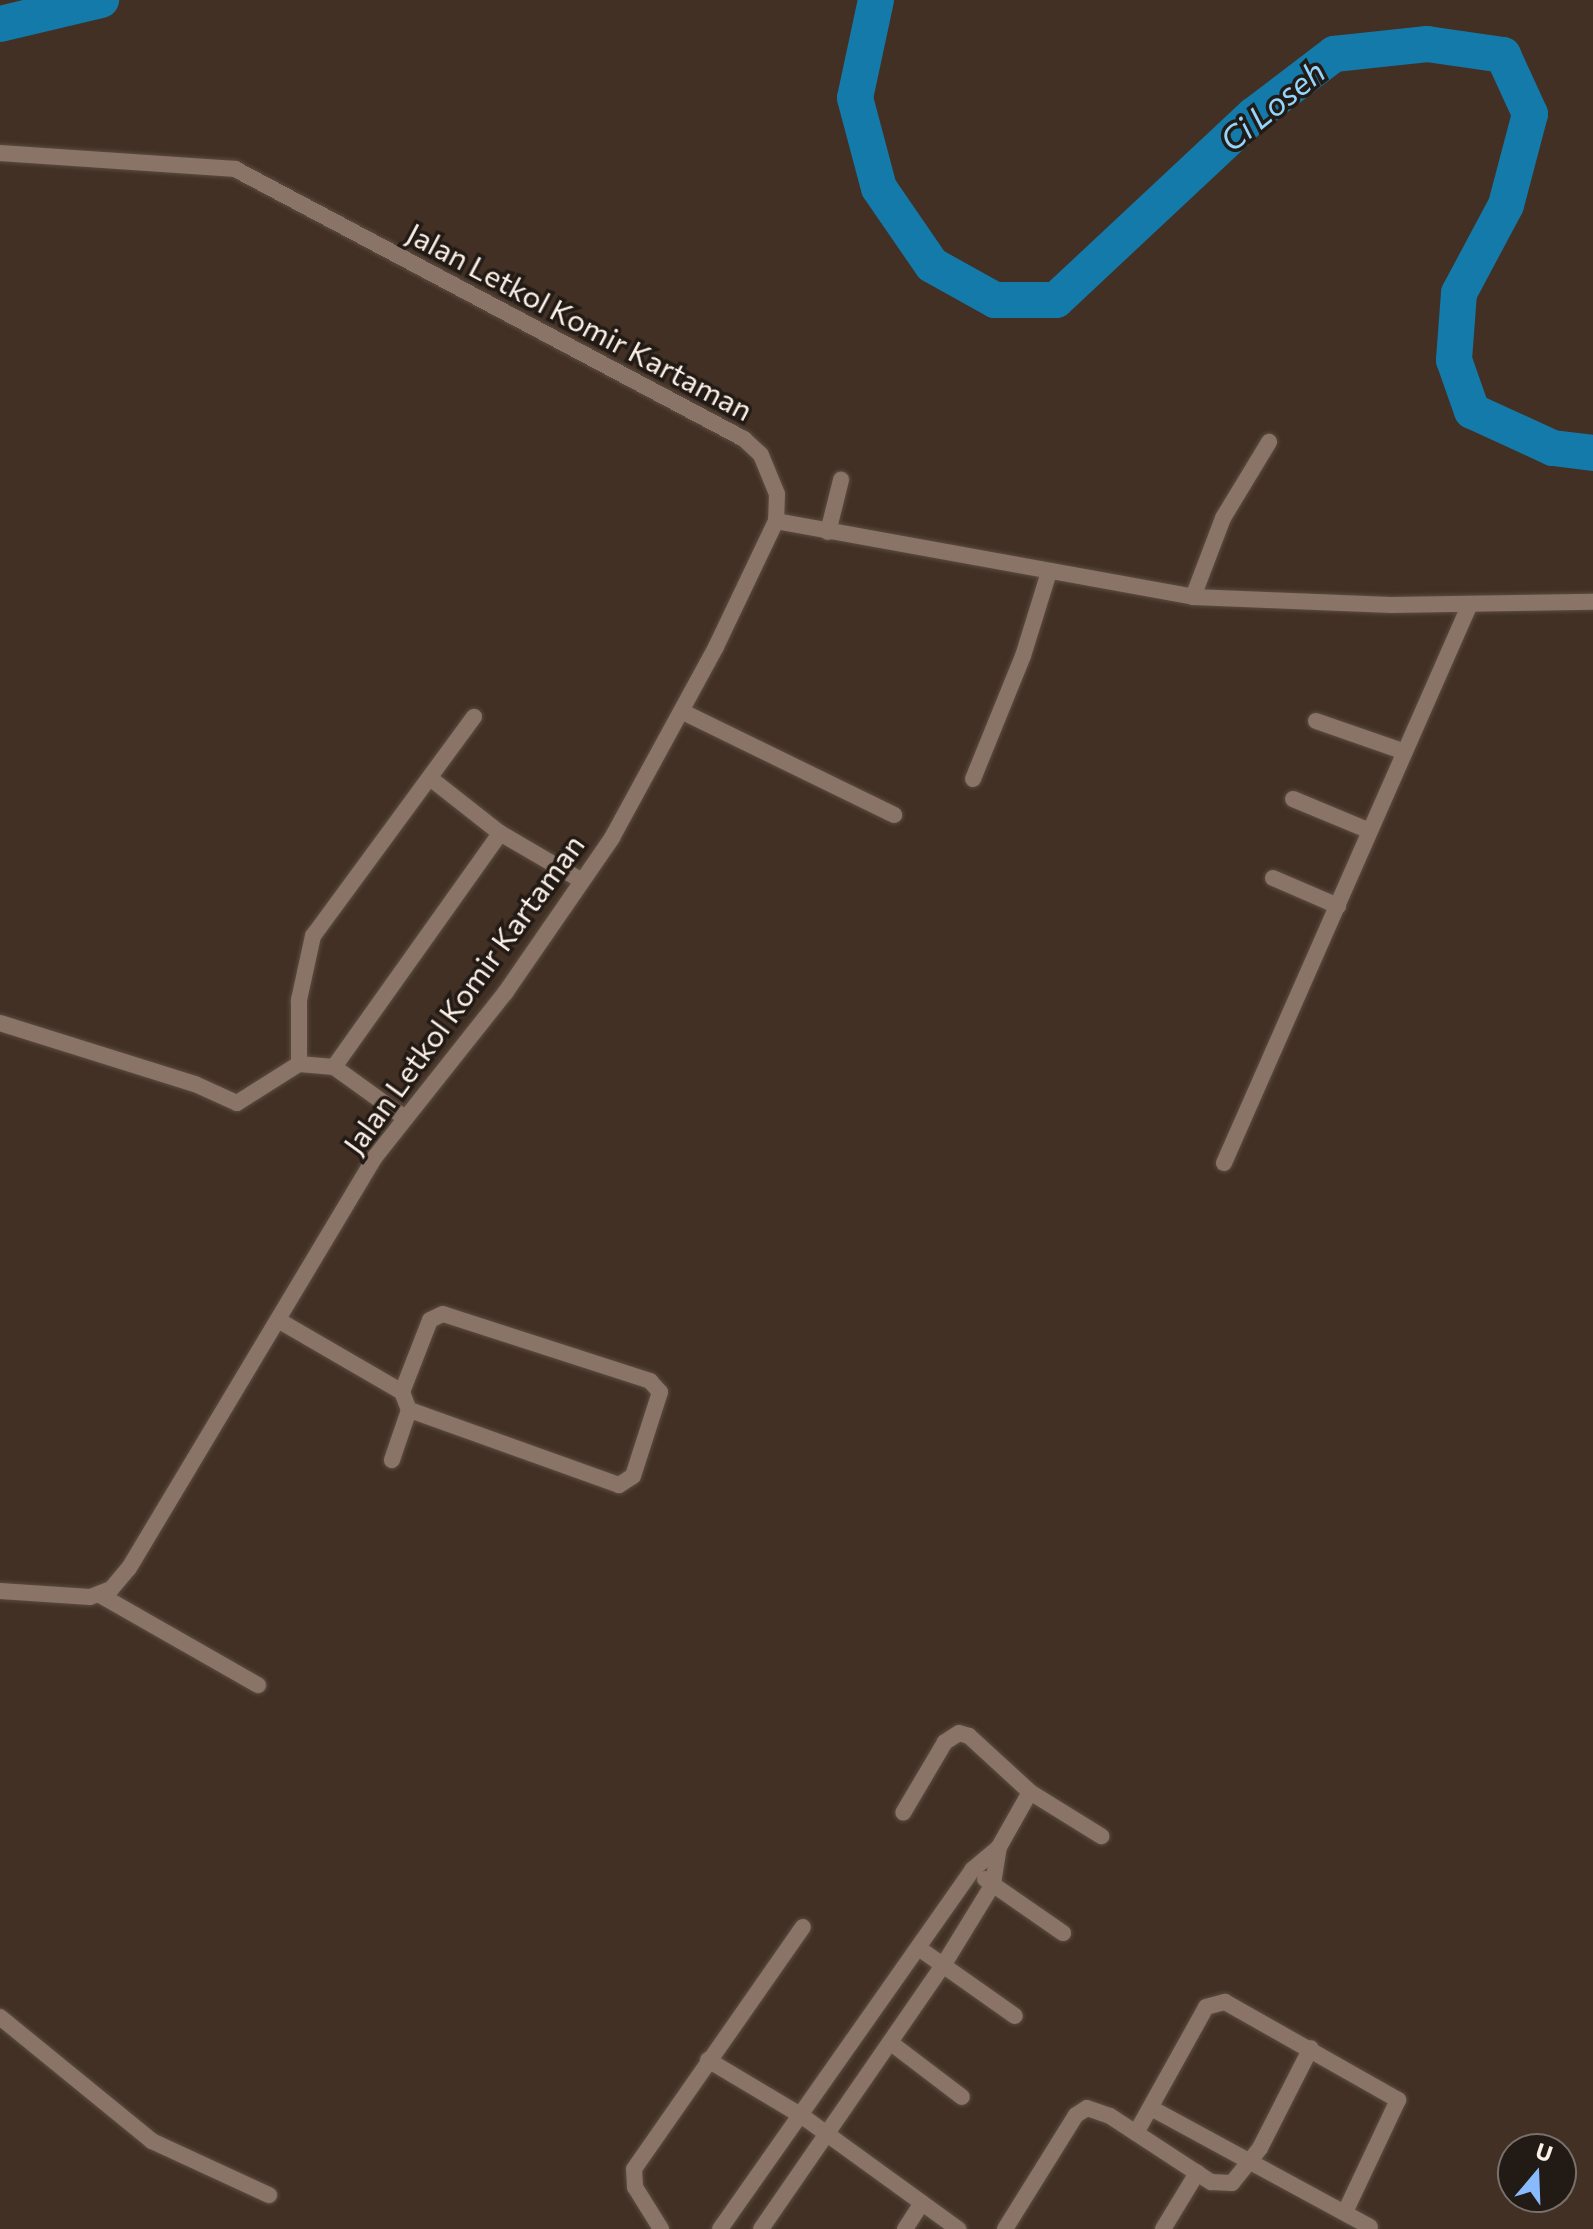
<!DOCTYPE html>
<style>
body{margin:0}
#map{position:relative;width:1593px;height:2229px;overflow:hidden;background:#423024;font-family:Commissioner,sans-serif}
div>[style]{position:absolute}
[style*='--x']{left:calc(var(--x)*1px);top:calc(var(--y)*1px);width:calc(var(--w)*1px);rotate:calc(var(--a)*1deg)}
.river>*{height:36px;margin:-18px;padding:0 18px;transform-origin:18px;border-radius:18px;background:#147aa9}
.roads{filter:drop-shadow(0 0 2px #5b4c42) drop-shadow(0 0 2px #5b4c42)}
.street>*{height:16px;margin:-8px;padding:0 8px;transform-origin:8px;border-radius:8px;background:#8a7467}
span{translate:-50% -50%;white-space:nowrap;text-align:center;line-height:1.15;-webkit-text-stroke:7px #221a15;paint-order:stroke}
.street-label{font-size:30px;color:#fcf0e8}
.water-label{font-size:32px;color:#94d5fc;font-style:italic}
.north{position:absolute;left:1497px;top:2133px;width:80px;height:80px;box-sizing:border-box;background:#221a15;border:2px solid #797069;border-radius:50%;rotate:19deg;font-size:22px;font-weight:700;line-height:32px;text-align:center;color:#fcf0e8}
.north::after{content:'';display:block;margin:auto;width:28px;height:36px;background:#88bafc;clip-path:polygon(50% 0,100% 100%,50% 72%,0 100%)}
</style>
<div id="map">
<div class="river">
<div style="--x:876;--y:0;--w:100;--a:102.1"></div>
<div style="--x:855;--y:98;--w:93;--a:75.1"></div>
<div style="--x:879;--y:188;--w:93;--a:55.5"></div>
<div style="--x:932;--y:265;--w:72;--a:29.1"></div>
<div style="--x:995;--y:300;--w:61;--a:0"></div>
<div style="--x:1056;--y:300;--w:271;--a:-43.1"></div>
<div style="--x:1254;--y:115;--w:101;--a:-37.3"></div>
<div style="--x:1334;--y:54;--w:94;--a:-6.1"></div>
<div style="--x:1427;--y:44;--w:77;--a:8.2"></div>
<div style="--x:1503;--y:55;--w:65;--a:65.4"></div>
<div style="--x:1530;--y:114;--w:94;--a:104.8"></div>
<div style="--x:1506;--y:205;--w:100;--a:118.1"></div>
<div style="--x:1459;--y:293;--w:67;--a:94.3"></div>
<div style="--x:1454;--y:360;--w:54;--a:70.6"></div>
<div style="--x:1472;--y:411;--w:89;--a:24.6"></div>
<div style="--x:1553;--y:448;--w:40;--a:7.1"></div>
<div style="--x:0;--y:24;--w:104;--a:-13.4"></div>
</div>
<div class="roads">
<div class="street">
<div style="--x:0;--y:153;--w:236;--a:3.9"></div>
<div style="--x:235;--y:169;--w:576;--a:27.94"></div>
<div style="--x:744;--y:439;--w:23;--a:43"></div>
<div style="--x:761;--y:455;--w:42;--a:67.7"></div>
<div style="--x:777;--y:494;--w:27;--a:92"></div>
<div style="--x:776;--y:521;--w:140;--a:115.5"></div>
<div style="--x:716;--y:647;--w:217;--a:118.6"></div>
<div style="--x:612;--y:838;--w:188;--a:124.6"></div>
<div style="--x:505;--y:993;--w:209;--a:128.4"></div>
<div style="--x:375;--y:1157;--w:480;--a:120.9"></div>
<div style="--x:128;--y:1569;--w:26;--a:130"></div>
<div style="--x:111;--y:1589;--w:22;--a:159"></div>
<div style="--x:90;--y:1597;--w:90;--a:-176.2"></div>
<div style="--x:776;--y:521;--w:424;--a:10.3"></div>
<div style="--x:1193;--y:597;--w:198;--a:2.3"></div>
<div style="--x:1391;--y:605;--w:202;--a:-0.9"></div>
<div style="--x:828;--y:532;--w:54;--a:-76"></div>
<div style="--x:1193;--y:597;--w:85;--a:-69.2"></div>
<div style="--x:1223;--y:518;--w:89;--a:-58.8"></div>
<div style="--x:683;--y:712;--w:235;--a:26"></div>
<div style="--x:1316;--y:721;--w:94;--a:19.2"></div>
<div style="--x:430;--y:778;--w:89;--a:38.2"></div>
<div style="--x:500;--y:833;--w:95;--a:30.3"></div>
<div style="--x:973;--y:779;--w:133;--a:-67.9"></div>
<div style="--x:1023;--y:656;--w:88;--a:-72.8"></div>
<div style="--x:1293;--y:799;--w:83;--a:22.6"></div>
<div style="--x:1273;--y:878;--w:71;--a:23.3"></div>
<div style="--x:0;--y:1023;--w:204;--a:17.4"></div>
<div style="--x:195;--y:1084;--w:46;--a:24.3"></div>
<div style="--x:237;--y:1103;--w:73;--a:-32.2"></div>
<div style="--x:299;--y:1064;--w:35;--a:5"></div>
<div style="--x:334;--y:1067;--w:87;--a:35.7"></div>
<div style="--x:299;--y:1064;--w:64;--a:-90"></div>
<div style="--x:299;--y:1000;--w:66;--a:-77.7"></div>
<div style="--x:313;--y:936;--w:272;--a:-53.7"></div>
<div style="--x:334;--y:1067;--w:287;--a:-54.6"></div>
<div style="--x:1224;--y:1163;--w:611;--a:-66.25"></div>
<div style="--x:278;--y:1320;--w:143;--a:30.1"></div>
<div style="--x:402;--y:1392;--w:19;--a:69"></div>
<div style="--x:409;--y:1410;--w:53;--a:108.8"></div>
<div style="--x:402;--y:1392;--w:77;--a:-68.7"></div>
<div style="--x:430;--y:1320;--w:14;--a:-25"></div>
<div style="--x:443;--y:1314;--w:218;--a:17.9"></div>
<div style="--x:650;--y:1381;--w:15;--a:48"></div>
<div style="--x:660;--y:1392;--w:88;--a:107.8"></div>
<div style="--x:633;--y:1476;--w:17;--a:147"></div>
<div style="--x:619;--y:1485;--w:223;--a:-160.3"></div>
<div style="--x:100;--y:1595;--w:182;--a:29.7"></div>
<div style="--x:1030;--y:1792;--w:84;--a:31.8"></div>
<div style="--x:985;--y:1879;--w:95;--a:34.7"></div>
<div style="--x:920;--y:1949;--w:116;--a:35.2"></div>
<div style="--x:0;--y:2017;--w:196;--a:39.2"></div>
<div style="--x:152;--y:2141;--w:129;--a:24.8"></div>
<div style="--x:891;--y:2043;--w:89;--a:37.3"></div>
<div style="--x:708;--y:2060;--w:109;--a:30.8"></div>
<div style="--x:802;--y:2116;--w:193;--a:35.9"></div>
<div style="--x:1151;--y:2108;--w:249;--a:28.5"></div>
<div style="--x:1136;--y:2133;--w:144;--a:-60.9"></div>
<div style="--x:1206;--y:2007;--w:20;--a:-15"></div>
<div style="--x:1225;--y:2002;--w:199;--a:29.5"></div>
<div style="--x:1398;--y:2100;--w:124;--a:115.3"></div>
<div style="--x:661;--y:2229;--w:49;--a:-121.8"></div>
<div style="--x:635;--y:2187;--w:18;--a:-93"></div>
<div style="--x:634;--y:2169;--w:295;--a:-55.1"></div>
<div style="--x:720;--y:2229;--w:439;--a:-54.9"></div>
<div style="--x:972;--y:1870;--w:35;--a:-40"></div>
<div style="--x:999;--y:1847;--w:63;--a:-60.6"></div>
<div style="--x:1030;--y:1792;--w:83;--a:-137.4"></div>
<div style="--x:969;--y:1736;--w:10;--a:-163"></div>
<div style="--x:959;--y:1733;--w:17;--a:147"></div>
<div style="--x:945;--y:1742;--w:82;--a:120.6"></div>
<div style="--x:761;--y:2229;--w:322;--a:-55.4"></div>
<div style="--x:944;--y:1964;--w:94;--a:-58.5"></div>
<div style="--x:993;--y:1884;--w:37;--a:-81"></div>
<div style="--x:905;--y:2229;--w:31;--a:-57"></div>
<div style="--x:1005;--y:2229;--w:134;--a:-58.1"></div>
<div style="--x:1076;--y:2115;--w:13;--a:-32"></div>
<div style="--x:1087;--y:2108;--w:24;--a:19"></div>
<div style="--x:1110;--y:2116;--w:121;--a:33.2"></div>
<div style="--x:1211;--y:2182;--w:21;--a:3"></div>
<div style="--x:1232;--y:2183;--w:45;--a:-51.3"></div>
<div style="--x:1260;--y:2148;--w:112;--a:-63"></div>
<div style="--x:1163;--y:2229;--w:66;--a:-58.7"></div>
</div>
</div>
<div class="street-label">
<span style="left:580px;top:321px;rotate:28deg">Jalan Letkol Komir Kartaman</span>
<span style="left:463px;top:994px;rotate:-54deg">Jalan Letkol Komir Kartaman</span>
</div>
<div class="water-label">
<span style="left:1272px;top:105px;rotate:-39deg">Ci Loseh</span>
</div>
<div class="north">U</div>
</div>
